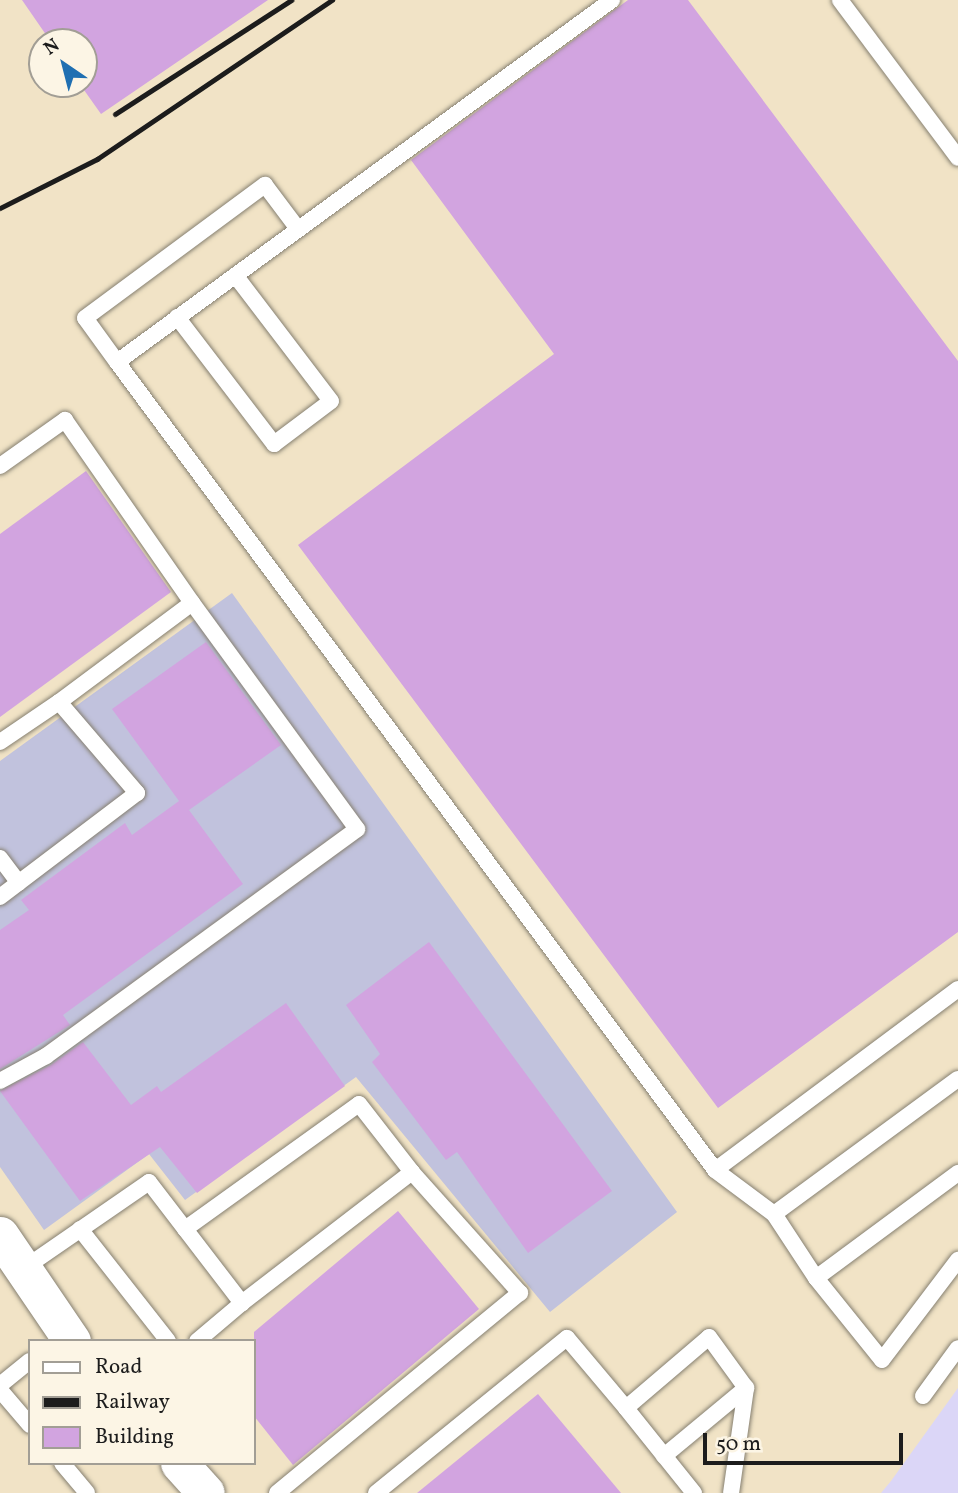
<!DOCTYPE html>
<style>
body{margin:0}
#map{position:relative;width:958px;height:1493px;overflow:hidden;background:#f1e3c6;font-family:Vollkorn,serif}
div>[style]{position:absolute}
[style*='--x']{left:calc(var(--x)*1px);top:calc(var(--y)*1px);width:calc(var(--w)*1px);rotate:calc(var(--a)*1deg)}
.built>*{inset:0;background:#dbd6f7}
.industrial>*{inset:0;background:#c1c2dd}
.building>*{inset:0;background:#d2a4e0}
.roads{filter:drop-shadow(0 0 2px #868071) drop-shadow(0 0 2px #868071)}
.service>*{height:16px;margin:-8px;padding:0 8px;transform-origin:8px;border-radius:8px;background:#fff}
.tertiary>*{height:37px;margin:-18.5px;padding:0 18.5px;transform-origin:18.5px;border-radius:18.5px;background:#fff}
.rail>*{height:5px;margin:-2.5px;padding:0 2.5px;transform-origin:2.5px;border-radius:2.5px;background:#1c1c1c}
span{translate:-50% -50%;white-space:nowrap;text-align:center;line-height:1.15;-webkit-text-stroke:6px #fcf5e5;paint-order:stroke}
.legend{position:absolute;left:28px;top:1339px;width:228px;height:126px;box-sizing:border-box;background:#fcf5e5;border:2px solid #a29e95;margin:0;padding:9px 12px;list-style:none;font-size:21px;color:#1c1c1c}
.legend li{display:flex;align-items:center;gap:14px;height:35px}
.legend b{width:35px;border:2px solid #a29e95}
.north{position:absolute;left:28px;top:28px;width:70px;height:70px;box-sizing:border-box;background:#fcf5e5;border:2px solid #a29e95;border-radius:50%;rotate:325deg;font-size:19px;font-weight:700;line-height:28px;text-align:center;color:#1c1c1c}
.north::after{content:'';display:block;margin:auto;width:24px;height:32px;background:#1f6fb2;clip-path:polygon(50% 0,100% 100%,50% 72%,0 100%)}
.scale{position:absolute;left:703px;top:1433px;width:200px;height:32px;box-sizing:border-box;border:4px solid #1c1c1c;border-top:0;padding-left:9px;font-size:21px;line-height:24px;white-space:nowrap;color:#1c1c1c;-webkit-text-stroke:5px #fcf5e5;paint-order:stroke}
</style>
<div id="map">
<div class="built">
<div style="clip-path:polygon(958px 1388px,958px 1493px,881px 1493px,891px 1481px)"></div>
</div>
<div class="industrial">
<div style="clip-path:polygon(232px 593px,677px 1212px,550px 1312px,356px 1077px,185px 1200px,149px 1154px,44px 1230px,0 1167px,0 761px)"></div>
</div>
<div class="building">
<div style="clip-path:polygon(22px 0,268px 0,101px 114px,84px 90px,84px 42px,51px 42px)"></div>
<div style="clip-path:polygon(628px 0,688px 0,958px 361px,958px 932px,718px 1108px,298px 545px,554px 354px,411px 160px)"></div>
<div style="clip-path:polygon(86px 471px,171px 592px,0 717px,0 534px)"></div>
<div style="clip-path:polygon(206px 642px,281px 745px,189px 810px,243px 884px,63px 1015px,70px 1025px,0 1069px,0 930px,29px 910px,21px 900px,125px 823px,132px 835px,179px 801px,112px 709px)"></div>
<div style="clip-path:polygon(429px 942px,612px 1191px,528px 1253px,457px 1152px,446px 1160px,372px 1062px,380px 1054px,346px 1005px)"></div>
<div style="clip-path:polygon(286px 1003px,345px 1086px,197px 1193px,160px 1147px,80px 1201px,0 1091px,51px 1065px,83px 1042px,131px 1105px,157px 1086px,161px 1092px)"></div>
<div style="clip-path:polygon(398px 1211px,479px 1309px,293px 1465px,254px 1416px,254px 1332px)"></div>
<div style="clip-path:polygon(538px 1394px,621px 1493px,417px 1493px)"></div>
</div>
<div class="roads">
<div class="service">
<div style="--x:612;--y:0;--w:613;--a:143.82"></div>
<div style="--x:117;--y:362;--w:1005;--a:53.49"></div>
<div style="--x:840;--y:0;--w:197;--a:53.2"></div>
<div style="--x:177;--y:317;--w:160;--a:52.6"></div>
<div style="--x:274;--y:444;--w:71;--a:-37"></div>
<div style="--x:331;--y:401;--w:158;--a:-127.3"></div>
<div style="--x:117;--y:362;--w:54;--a:-126"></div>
<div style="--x:85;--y:318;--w:224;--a:-36.5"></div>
<div style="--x:265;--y:185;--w:55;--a:53.1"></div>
<div style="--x:0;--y:466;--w:80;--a:-35.3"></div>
<div style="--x:65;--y:420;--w:223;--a:55.2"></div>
<div style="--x:192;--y:603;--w:166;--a:143.3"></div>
<div style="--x:0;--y:742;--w:71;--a:-34.1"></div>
<div style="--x:59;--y:702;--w:120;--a:49.4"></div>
<div style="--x:137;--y:793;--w:172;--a:142.8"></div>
<div style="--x:0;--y:858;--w:31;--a:53"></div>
<div style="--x:958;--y:989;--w:303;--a:143.3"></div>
<div style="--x:715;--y:1170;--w:74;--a:36.7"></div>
<div style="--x:774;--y:1214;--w:77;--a:56.7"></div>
<div style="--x:816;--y:1278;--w:105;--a:51.2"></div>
<div style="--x:882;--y:1360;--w:126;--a:-52.8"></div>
<div style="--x:0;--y:1081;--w:52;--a:-28.5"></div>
<div style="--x:46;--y:1056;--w:385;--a:-36.1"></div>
<div style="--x:357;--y:829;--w:280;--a:-126.1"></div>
<div style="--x:774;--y:1214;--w:228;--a:-36.3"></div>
<div style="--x:80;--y:1229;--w:142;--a:51.8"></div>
<div style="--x:185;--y:1229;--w:214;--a:-35.7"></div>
<div style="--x:359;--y:1104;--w:86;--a:52.1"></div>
<div style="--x:412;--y:1172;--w:215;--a:142.4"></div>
<div style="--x:23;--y:1269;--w:153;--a:-34.6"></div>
<div style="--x:149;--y:1182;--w:153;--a:52.5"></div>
<div style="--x:242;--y:1303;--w:59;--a:139.8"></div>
<div style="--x:816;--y:1278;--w:177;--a:-36.5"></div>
<div style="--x:0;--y:1385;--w:38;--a:-39"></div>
<div style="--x:0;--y:1390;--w:46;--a:49.4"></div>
<div style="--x:923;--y:1396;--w:59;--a:-53.9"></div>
<div style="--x:664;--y:1456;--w:107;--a:-39.7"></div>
<div style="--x:62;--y:1463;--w:39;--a:50"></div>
<div style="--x:277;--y:1493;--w:315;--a:-39.5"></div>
<div style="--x:520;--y:1293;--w:162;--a:-131.8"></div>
<div style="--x:376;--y:1493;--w:246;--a:-39.1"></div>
<div style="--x:567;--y:1338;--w:92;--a:49.9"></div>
<div style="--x:694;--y:1493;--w:109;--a:-128.7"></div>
<div style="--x:626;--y:1408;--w:109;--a:-40.5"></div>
<div style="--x:709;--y:1337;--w:63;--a:54"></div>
<div style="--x:746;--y:1388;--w:106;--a:98.1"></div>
</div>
<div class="tertiary">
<div style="--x:0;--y:1235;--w:128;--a:55.8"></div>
<div style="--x:179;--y:1463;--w:40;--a:48"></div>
</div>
</div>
<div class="rail">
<div style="--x:115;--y:114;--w:210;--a:-32.9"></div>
<div style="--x:0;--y:208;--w:109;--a:-26.8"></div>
<div style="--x:97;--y:159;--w:284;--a:-34.1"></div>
</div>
<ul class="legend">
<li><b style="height:9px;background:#fff"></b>Road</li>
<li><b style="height:9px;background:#1c1c1c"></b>Railway</li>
<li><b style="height:19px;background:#d2a4e0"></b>Building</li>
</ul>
<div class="north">N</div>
<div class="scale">50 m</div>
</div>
